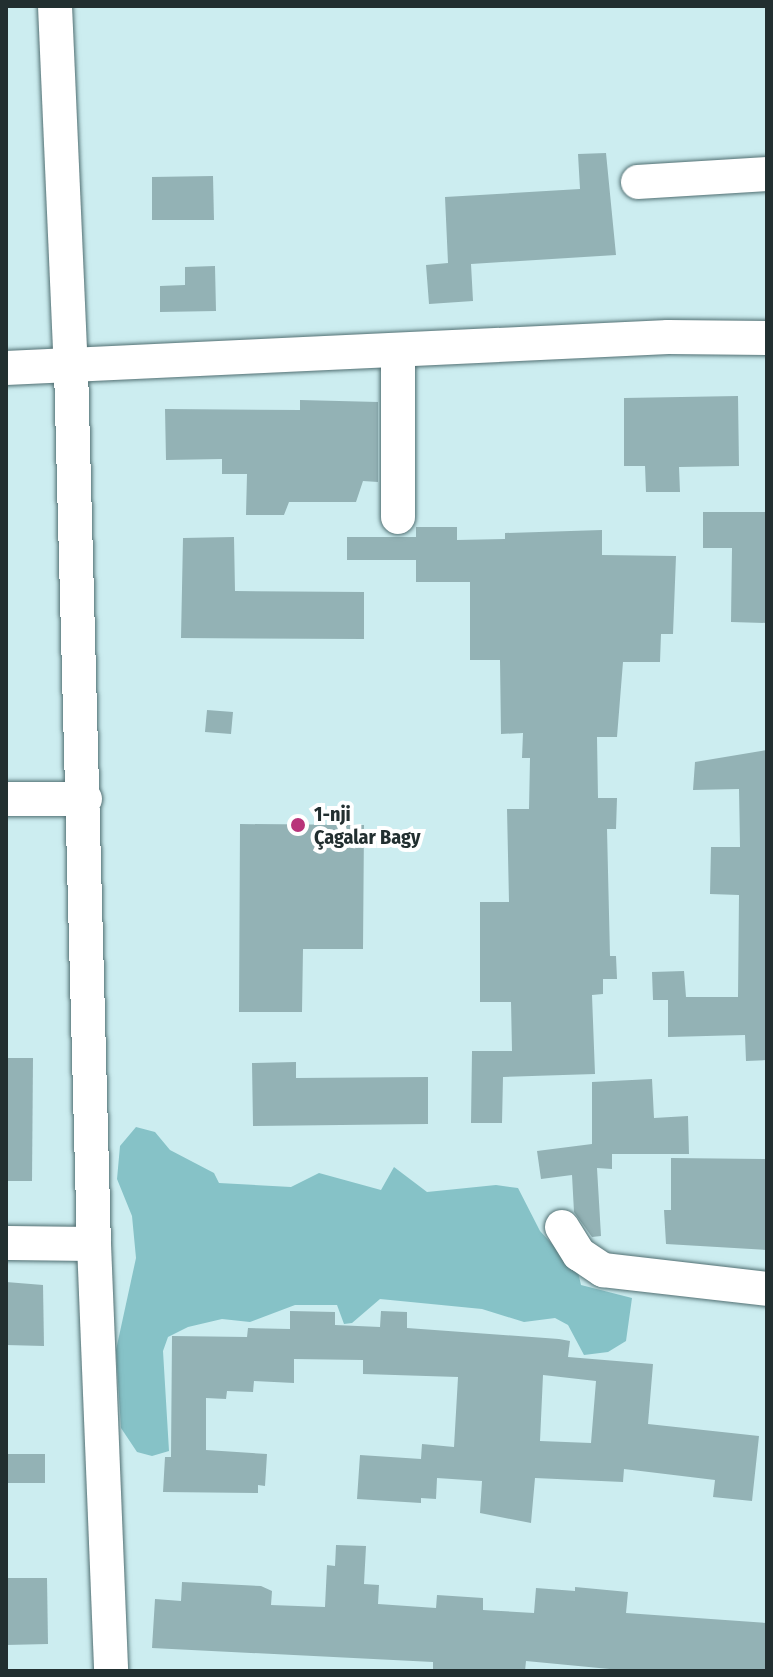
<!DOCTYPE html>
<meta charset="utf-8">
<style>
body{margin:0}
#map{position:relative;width:773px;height:1677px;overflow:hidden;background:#ccedf0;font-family:"Fira Sans Condensed",sans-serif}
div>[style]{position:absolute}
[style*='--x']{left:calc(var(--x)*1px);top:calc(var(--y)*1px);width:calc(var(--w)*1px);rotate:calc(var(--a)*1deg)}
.green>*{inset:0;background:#86c2c7}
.building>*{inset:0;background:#93b2b5}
.roads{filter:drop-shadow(0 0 2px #516f72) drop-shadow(0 0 2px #516f72)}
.minor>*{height:34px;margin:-17px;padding:0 17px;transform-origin:17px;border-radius:17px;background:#fff}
.dots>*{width:22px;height:22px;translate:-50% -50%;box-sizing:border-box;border:4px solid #fff;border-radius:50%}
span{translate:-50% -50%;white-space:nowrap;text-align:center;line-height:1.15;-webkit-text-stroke:8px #fff;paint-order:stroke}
.poi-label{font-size:20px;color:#222f30;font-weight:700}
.left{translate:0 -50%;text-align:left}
.frame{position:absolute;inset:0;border:8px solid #222f30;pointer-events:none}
</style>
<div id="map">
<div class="green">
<div style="clip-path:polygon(136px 1127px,155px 1132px,170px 1150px,214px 1173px,219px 1183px,291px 1187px,319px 1173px,381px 1190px,394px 1167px,427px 1192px,496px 1185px,518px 1188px,540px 1231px,578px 1272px,581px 1285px,632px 1298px,626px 1341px,608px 1352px,584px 1355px,568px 1325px,555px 1318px,524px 1322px,482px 1309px,380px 1299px,352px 1323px,344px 1324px,337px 1305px,295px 1305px,250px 1322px,222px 1319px,188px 1327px,168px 1337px,163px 1351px,169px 1451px,152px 1456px,137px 1452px,121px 1428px,116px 1350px,136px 1258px,132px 1216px,117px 1179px,120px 1146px)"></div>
</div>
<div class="building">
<div style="clip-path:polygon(606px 153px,616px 255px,471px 264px,473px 301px,429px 304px,426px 265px,448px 263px,445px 197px,580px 189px,578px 154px)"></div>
<div style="clip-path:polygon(213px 176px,214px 220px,152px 220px,152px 177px)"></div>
<div style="clip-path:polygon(215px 266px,216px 311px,160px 312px,160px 286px,185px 285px,185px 267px)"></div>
<div style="clip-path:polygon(738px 396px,739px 466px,679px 467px,680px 492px,646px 492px,645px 466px,624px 466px,624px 398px)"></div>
<div style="clip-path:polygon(300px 400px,378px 402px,378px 482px,363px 481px,356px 502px,289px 502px,284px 515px,246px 515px,247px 474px,222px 474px,222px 459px,166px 460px,165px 409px,300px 410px)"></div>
<div style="clip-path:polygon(703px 512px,767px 512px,767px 623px,731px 622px,732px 548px,703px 548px)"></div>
<div style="clip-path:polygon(416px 527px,457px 527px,457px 540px,505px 539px,505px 533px,602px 530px,602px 555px,676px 556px,673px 634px,661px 634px,660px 662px,623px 662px,617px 737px,597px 737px,598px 798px,617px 798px,616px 829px,607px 829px,610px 956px,616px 956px,617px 979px,603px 979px,603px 994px,592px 995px,595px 1074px,503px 1077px,502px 1123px,471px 1123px,472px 1051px,512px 1051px,511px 1002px,480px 1002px,480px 902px,509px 902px,507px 809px,529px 809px,530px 758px,522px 758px,523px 733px,501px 734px,500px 660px,470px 660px,470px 582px,416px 582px,416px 560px,347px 560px,347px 537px,416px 537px)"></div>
<div style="clip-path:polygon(234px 537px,235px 591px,364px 592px,364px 639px,181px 638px,183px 538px)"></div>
<div style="clip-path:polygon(207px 710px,233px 712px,231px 734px,205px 732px)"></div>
<div style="clip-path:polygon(767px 750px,767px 1060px,746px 1061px,745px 1035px,668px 1037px,668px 1000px,653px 1000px,652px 972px,684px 971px,686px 997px,738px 997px,739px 895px,710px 894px,711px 847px,740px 847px,739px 789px,693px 790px,695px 762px)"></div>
<div style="clip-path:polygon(240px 824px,364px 825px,363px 949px,303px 949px,302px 1012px,239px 1012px)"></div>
<div style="clip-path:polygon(6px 1058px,33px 1058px,32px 1181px,6px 1181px)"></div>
<div style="clip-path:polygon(296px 1062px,296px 1078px,428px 1077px,428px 1124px,253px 1126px,252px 1063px)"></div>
<div style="clip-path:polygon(652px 1079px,654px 1118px,688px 1116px,689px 1154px,612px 1154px,612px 1169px,597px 1168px,601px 1236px,592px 1237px,574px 1212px,572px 1175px,541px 1179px,537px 1151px,592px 1144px,592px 1082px)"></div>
<div style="clip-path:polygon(671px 1158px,767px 1159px,767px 1250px,666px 1244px,664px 1210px,671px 1210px)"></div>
<div style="clip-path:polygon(6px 1282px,43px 1285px,44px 1346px,6px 1345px)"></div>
<div style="clip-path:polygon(evenodd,290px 1311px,335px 1312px,335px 1325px,380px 1327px,381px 1311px,407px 1312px,407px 1328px,559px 1339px,570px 1341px,568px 1357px,653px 1364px,648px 1424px,759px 1436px,752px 1501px,713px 1497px,715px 1480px,624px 1469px,623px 1482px,535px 1478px,531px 1523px,480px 1513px,482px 1481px,437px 1478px,436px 1499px,421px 1498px,421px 1503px,357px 1499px,360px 1455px,421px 1459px,422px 1444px,454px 1447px,458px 1377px,363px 1374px,363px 1360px,294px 1359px,294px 1383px,254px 1381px,253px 1392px,227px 1391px,226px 1399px,206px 1398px,206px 1450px,267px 1454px,265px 1486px,258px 1485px,258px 1493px,163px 1492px,165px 1457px,171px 1457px,172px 1336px,247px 1337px,248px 1328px,290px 1329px,290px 1311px,543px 1375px,596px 1381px,591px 1443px,540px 1441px,543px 1375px)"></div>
<div style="clip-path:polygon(6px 1454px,45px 1454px,45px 1483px,6px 1483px)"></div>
<div style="clip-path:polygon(336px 1545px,366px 1546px,364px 1584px,379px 1585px,378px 1604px,436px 1608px,437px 1595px,483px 1598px,483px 1610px,534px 1613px,536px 1588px,575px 1591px,575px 1587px,628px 1592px,626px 1613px,767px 1623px,767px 1671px,620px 1670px,526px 1661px,525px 1671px,458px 1671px,433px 1670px,433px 1662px,152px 1648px,155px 1599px,181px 1601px,182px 1582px,261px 1586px,272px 1591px,271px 1605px,325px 1607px,327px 1565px,335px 1566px)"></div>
<div style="clip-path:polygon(6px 1578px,47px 1578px,48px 1644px,6px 1645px)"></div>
</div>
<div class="roads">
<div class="minor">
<div style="--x:55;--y:6;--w:362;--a:87.5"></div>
<div style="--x:71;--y:368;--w:876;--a:88.5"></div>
<div style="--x:94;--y:1244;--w:427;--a:87.7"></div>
<div style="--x:638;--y:182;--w:129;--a:-3.5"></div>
<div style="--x:6;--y:368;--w:663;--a:-2.68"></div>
<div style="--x:668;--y:337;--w:99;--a:0.6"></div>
<div style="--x:398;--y:517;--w:166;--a:-90"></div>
<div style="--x:6;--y:799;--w:79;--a:0"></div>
<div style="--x:562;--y:1227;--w:32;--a:58"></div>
<div style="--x:579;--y:1254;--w:29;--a:34"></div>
<div style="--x:603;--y:1270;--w:165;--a:6.6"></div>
<div style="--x:6;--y:1243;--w:88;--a:0.7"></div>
</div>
</div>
<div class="dots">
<div style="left:298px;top:825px;background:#b8347a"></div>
</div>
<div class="poi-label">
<span class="left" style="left:314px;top:826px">1-nji<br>Çagalar Bagy</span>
</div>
<div class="frame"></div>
</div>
